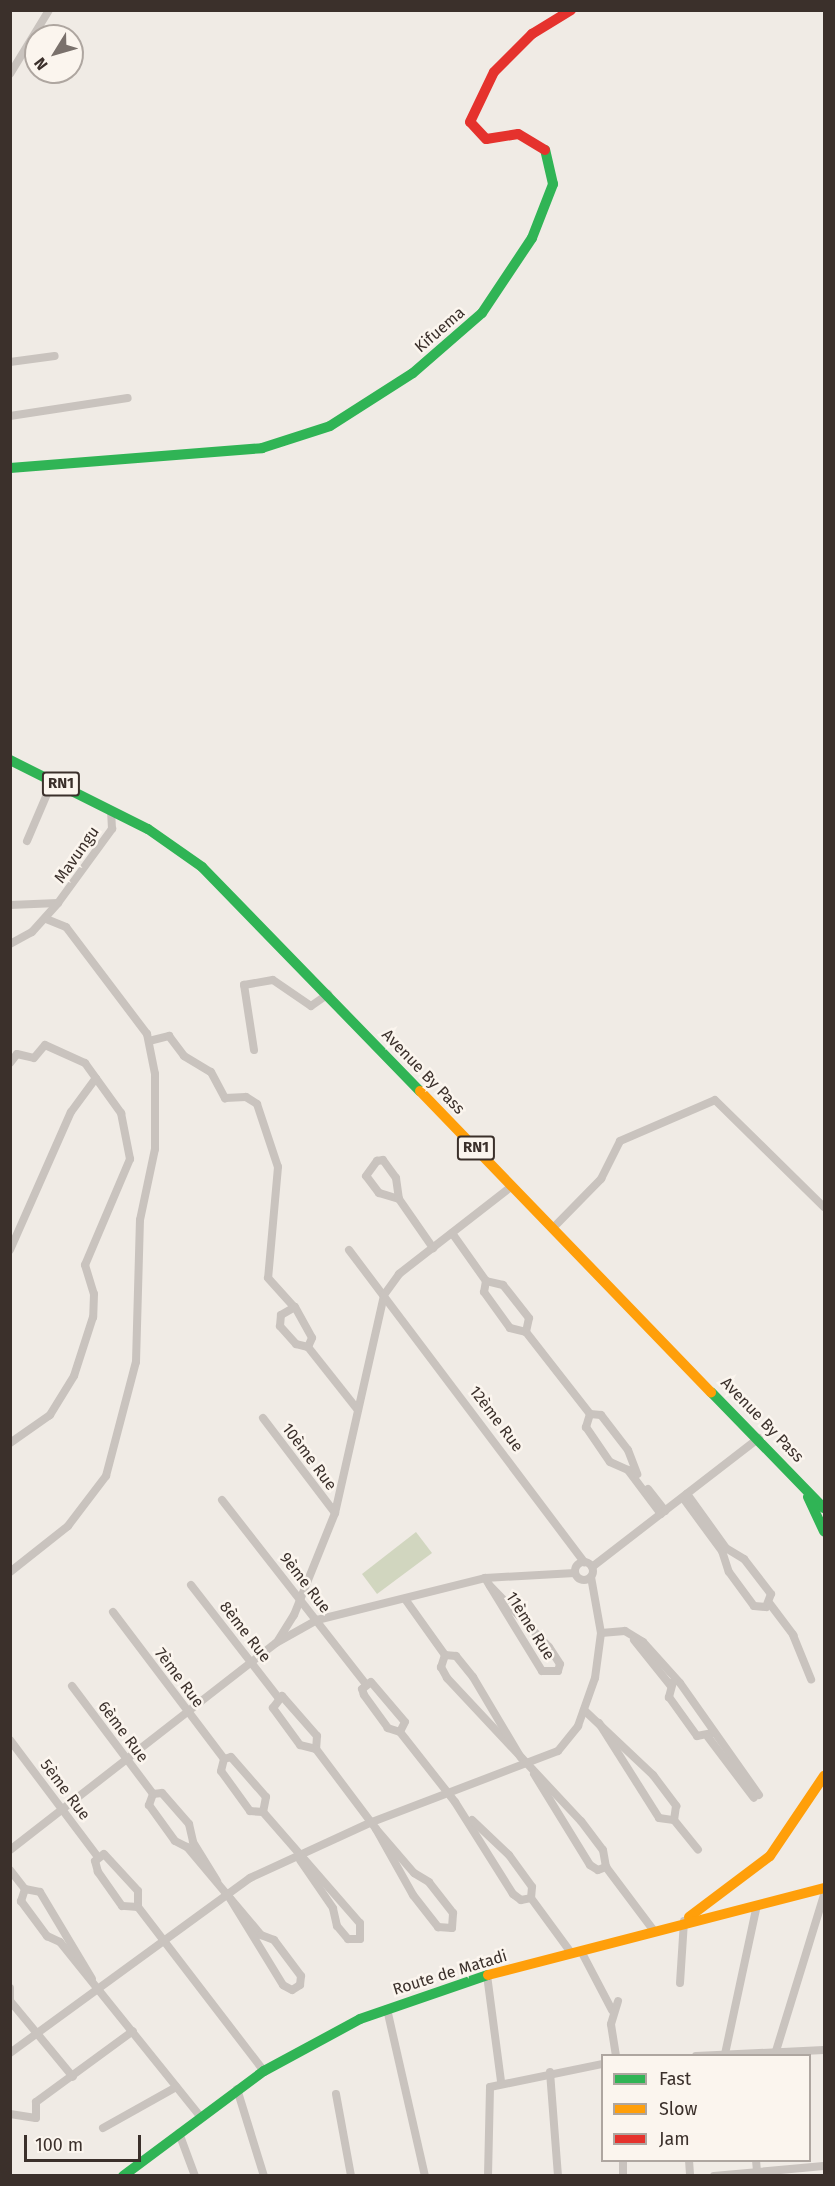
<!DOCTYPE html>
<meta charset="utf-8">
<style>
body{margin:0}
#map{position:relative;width:835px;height:2186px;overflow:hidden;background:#f0ebe5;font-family:"Fira Sans",sans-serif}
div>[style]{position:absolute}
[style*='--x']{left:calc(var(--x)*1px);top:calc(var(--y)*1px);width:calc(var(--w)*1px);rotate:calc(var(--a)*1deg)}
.green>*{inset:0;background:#d1d6bf}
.street>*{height:8px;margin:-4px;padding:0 4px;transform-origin:4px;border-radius:4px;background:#c9c3be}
.street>.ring{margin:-4px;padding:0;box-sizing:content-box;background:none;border:8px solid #c9c3be;border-radius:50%}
.fast>*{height:10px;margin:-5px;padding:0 5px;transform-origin:5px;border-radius:5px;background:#30b455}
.slow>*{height:10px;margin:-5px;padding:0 5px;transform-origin:5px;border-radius:5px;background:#ff9f0a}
.jam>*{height:10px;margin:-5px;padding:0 5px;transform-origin:5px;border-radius:5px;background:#e5322d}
span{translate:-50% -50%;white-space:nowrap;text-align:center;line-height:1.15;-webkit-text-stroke:5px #fbf5ee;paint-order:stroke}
.shield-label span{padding:2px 4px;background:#fbf5ee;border:2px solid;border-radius:4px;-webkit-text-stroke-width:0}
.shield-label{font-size:15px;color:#3b302b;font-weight:700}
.street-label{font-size:16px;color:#3b302b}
.frame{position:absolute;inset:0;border:12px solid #3b302b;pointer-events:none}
.legend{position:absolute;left:601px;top:2054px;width:210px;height:108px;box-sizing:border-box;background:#fbf5ee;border:2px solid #aea6a0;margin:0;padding:8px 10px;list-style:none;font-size:18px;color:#3b302b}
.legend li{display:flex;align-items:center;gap:12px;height:30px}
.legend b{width:30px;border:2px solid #aea6a0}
.north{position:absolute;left:24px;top:24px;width:60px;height:60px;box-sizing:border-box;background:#fbf5ee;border:2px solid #aea6a0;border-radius:50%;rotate:233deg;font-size:16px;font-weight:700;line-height:24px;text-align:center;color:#3b302b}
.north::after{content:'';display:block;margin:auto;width:21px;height:27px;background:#7a716c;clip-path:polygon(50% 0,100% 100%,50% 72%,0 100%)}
.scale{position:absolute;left:24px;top:2135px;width:117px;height:27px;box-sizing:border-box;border:3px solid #3b302b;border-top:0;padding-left:8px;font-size:18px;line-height:21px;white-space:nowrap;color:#3b302b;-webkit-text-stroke:4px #fbf5ee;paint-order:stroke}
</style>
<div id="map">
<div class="green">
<div style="clip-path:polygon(416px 1532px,432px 1553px,377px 1594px,362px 1574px)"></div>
</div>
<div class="street">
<div style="--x:10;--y:74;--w:75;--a:-58.6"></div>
<div style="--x:10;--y:362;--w:45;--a:-7.6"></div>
<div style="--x:10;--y:416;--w:119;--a:-8.7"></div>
<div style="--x:27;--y:841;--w:66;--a:-66.9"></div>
<div style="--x:10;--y:905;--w:48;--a:-2.4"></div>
<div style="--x:58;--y:903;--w:92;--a:-53.9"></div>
<div style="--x:112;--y:829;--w:18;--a:-93"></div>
<div style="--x:10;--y:944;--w:25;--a:-29"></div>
<div style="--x:32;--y:932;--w:39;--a:-48"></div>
<div style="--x:149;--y:1041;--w:21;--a:-14"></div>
<div style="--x:169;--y:1036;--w:25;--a:53"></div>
<div style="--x:184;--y:1056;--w:31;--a:31"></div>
<div style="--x:211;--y:1072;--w:30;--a:62"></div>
<div style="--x:225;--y:1098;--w:21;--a:-3"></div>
<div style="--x:246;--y:1097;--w:13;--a:32"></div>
<div style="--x:257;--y:1104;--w:66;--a:71.6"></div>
<div style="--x:278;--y:1167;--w:111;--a:95.1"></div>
<div style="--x:268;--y:1278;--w:39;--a:48"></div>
<div style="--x:254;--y:1050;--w:66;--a:-98.7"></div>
<div style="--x:244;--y:985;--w:29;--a:-10"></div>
<div style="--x:273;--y:980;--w:46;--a:34.4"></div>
<div style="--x:311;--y:1006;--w:21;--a:-35"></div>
<div style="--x:10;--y:1063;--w:11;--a:-52"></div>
<div style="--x:17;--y:1054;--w:17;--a:13"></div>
<div style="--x:34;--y:1058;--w:17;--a:-50"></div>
<div style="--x:45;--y:1045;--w:44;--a:24.2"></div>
<div style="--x:85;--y:1063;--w:62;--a:54.2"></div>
<div style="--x:121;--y:1113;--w:47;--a:78.9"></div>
<div style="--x:130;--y:1159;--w:115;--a:113"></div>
<div style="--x:85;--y:1265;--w:30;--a:73"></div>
<div style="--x:94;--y:1294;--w:23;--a:92"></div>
<div style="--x:93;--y:1317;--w:62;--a:107.9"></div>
<div style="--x:74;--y:1376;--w:46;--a:121.6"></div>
<div style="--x:50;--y:1415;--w:49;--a:145"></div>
<div style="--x:399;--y:1199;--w:21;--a:-163"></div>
<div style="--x:379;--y:1193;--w:21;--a:-127"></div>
<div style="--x:366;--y:1176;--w:19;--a:-54"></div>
<div style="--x:377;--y:1161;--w:6;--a:-9"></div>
<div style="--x:383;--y:1160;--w:22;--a:54"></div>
<div style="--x:396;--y:1178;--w:21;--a:82"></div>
<div style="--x:399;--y:1199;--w:60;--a:55.2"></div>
<div style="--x:553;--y:1228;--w:69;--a:-45.6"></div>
<div style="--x:601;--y:1179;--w:42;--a:-63.4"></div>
<div style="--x:620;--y:1141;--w:103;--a:-23.3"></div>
<div style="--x:715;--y:1100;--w:153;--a:44.5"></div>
<div style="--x:452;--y:1233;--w:59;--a:54.7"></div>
<div style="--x:486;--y:1281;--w:11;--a:100"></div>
<div style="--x:484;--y:1292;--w:44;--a:54.2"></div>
<div style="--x:510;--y:1328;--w:16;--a:14"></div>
<div style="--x:526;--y:1332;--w:14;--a:-78"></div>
<div style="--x:529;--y:1318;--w:42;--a:-128.2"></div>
<div style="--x:503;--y:1285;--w:17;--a:-167"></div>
<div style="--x:10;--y:1250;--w:151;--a:-66.2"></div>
<div style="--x:71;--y:1112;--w:42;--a:-53.7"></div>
<div style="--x:349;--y:1250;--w:391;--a:53"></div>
<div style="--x:295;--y:1307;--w:35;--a:61"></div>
<div style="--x:312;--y:1338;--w:10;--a:114"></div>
<div style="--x:308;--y:1347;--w:12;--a:-166"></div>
<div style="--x:296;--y:1344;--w:24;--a:-132"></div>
<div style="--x:280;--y:1326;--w:11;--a:-85"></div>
<div style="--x:281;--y:1315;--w:16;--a:-30"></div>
<div style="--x:526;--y:1332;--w:104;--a:52"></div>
<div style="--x:308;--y:1347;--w:80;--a:51.6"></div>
<div style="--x:590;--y:1414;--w:14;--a:107"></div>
<div style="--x:586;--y:1427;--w:42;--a:55.6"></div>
<div style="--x:610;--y:1462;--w:20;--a:24"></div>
<div style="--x:628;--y:1470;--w:55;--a:53.1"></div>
<div style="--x:590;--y:1414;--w:11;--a:5"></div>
<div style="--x:601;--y:1415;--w:44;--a:52.4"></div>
<div style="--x:628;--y:1450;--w:26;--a:69"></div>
<div style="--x:263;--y:1418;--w:119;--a:52.8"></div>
<div style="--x:648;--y:1489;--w:28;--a:52"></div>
<div style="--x:683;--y:1498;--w:66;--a:53.7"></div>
<div style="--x:722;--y:1551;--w:22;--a:72"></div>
<div style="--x:729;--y:1572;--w:42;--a:53.7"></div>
<div style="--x:754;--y:1606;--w:12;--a:5"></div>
<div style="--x:766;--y:1607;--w:14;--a:-69"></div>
<div style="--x:771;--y:1594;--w:44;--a:-127.6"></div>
<div style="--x:744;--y:1559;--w:21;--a:-149"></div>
<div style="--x:726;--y:1548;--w:67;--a:-125.8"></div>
<div style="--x:222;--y:1500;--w:234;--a:52"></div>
<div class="ring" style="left:575px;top:1562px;width:10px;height:10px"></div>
<div style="--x:592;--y:1567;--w:211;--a:-37.7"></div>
<div style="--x:10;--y:1572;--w:74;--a:-38.4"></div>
<div style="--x:68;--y:1526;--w:63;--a:-52.8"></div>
<div style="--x:106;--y:1476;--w:118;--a:-75.3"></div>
<div style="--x:136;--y:1362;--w:142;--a:-88.4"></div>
<div style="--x:140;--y:1220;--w:73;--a:-78.1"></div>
<div style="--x:155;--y:1149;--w:75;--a:-90"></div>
<div style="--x:155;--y:1074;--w:41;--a:-101.3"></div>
<div style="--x:147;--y:1034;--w:134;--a:-127.1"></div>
<div style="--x:66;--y:927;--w:22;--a:-158"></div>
<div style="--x:485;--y:1578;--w:109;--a:58.5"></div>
<div style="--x:542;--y:1671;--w:16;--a:0"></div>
<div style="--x:558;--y:1671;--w:7;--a:-74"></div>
<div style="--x:560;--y:1664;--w:20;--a:-123"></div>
<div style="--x:549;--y:1647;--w:85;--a:-134"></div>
<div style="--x:191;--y:1585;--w:142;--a:52.2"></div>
<div style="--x:405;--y:1599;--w:69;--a:54.5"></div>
<div style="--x:770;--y:1604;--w:39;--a:53"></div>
<div style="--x:793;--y:1635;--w:48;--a:67.8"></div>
<div style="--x:113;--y:1612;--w:184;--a:52.9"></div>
<div style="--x:601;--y:1633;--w:24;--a:-5"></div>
<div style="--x:625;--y:1631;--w:21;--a:31"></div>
<div style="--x:643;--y:1642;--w:55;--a:47.9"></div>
<div style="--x:680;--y:1683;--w:137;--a:54.8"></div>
<div style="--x:634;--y:1640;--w:58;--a:51.3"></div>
<div style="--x:277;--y:1642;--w:32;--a:-58"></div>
<div style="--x:294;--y:1615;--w:110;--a:-68.1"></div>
<div style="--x:335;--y:1513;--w:223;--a:-77.3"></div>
<div style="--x:384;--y:1295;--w:26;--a:-54"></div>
<div style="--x:399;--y:1274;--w:143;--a:-37.9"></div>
<div style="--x:445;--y:1655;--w:13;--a:108"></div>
<div style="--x:441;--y:1667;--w:13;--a:61"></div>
<div style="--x:447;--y:1678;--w:196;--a:46.9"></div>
<div style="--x:581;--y:1821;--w:36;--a:53"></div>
<div style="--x:603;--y:1850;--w:17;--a:80"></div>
<div style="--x:606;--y:1867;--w:80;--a:53.1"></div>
<div style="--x:445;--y:1655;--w:11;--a:5"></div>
<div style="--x:456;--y:1656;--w:27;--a:51"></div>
<div style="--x:473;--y:1677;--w:94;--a:59.3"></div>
<div style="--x:371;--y:1682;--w:52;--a:49.6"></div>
<div style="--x:405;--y:1722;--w:11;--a:117"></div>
<div style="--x:400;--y:1732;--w:13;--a:-162"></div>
<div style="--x:388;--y:1728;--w:41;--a:-126"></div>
<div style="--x:364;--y:1695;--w:6;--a:-108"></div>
<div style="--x:362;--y:1689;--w:11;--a:-38"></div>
<div style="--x:673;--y:1682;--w:16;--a:105"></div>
<div style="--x:669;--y:1697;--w:48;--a:54.3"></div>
<div style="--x:697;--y:1736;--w:16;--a:-11"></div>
<div style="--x:72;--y:1686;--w:135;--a:53.1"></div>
<div style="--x:282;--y:1696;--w:53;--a:48.8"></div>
<div style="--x:317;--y:1736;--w:13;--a:94"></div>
<div style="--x:316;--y:1749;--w:16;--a:-166"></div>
<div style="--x:300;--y:1745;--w:46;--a:-126.1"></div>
<div style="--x:273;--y:1708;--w:15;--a:-53"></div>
<div style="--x:584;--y:1710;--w:95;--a:43.3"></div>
<div style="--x:653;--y:1775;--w:39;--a:53"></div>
<div style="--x:676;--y:1806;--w:14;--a:98"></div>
<div style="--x:599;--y:1723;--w:112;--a:57.7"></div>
<div style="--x:659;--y:1818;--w:15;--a:8"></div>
<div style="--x:400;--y:1732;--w:89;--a:51.8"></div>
<div style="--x:455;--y:1802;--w:109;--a:57.8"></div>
<div style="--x:513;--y:1894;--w:10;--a:37"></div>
<div style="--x:521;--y:1900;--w:10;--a:-11"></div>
<div style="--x:708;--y:1737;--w:76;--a:53"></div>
<div style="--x:10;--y:1740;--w:145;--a:53.1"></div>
<div style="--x:316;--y:1749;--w:100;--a:53.1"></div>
<div style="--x:376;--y:1829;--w:76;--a:60.7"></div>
<div style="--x:413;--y:1895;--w:41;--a:52"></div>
<div style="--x:438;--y:1927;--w:14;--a:4"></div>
<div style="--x:452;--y:1928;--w:15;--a:-86"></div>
<div style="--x:453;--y:1913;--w:39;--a:-128"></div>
<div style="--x:429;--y:1882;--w:17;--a:-149"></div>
<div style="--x:414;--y:1873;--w:58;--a:-130.8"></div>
<div style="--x:231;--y:1757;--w:53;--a:48.8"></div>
<div style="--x:266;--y:1797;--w:15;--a:101"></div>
<div style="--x:263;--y:1812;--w:13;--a:-176"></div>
<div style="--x:250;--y:1811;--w:49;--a:-125.9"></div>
<div style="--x:221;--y:1771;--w:12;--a:-76"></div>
<div style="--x:224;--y:1759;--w:7;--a:-16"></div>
<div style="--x:534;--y:1774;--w:107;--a:58.4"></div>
<div style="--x:590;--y:1865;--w:9;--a:32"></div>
<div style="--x:598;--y:1870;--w:9;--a:-21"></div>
<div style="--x:153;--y:1794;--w:12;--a:110"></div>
<div style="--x:149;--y:1805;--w:44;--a:54.2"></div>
<div style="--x:175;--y:1841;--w:13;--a:27"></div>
<div style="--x:187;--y:1847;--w:115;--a:49.9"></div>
<div style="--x:261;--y:1935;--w:14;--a:21"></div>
<div style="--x:274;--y:1940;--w:45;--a:53.1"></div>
<div style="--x:301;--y:1976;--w:9;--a:96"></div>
<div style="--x:300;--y:1985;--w:9;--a:148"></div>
<div style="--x:292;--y:1990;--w:10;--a:-151"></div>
<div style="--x:283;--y:1985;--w:103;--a:-121.5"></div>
<div style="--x:153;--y:1794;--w:9;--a:-6"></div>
<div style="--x:162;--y:1793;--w:41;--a:48.9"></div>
<div style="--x:189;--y:1824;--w:18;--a:77"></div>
<div style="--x:193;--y:1842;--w:46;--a:58.4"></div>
<div style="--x:263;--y:1812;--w:147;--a:48.9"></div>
<div style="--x:360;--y:1923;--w:16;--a:90"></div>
<div style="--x:360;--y:1939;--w:12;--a:180"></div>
<div style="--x:348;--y:1939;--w:17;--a:-130"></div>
<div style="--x:337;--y:1926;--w:18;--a:-103"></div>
<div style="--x:333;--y:1908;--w:58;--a:-124.5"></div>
<div style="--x:472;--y:1820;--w:51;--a:43.4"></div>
<div style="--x:509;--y:1855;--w:39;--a:54"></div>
<div style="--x:532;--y:1887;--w:11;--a:95"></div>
<div style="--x:674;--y:1820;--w:38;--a:51"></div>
<div style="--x:10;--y:1850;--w:337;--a:-37.9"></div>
<div style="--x:276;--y:1643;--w:47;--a:-29.3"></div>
<div style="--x:317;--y:1620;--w:173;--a:-14"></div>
<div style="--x:485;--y:1578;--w:90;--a:-3.2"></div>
<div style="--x:104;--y:1854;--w:50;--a:47.4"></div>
<div style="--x:138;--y:1891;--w:16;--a:90"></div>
<div style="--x:138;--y:1907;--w:16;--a:-176"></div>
<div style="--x:122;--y:1906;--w:42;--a:-125.2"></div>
<div style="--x:98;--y:1872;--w:11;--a:-105"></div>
<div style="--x:95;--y:1861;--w:11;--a:-38"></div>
<div style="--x:10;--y:1870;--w:24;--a:52"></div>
<div style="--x:25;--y:1889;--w:13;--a:108"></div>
<div style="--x:21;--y:1901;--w:44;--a:53.4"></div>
<div style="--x:47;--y:1936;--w:14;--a:25"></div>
<div style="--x:60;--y:1942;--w:223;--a:51.2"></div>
<div style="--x:25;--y:1889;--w:15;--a:11"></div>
<div style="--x:40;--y:1892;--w:101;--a:59.1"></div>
<div style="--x:531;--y:1898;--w:69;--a:53.8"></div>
<div style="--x:138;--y:1907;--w:207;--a:52.5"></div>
<div style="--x:581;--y:1951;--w:67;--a:62.3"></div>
<div style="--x:487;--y:1975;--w:108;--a:82.5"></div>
<div style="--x:680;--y:1983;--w:62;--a:-86.3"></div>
<div style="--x:10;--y:1988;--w:14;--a:90"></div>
<div style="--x:11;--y:2002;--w:97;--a:50.4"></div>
<div style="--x:387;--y:2009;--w:171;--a:77.2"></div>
<div style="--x:776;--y:2051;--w:163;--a:-72.9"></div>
<div style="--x:10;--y:2053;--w:297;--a:-36.1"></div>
<div style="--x:250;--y:1878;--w:134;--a:-24.7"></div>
<div style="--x:372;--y:1822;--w:199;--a:-20.9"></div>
<div style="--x:558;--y:1751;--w:32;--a:-51"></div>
<div style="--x:578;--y:1726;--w:51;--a:-70.5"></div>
<div style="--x:595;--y:1678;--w:45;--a:-82.4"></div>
<div style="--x:601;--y:1633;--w:57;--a:-100.1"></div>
<div style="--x:725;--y:2054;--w:152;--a:-77.9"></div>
<div style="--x:616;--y:2056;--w:32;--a:-99"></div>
<div style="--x:611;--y:2024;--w:24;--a:-73"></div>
<div style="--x:696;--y:2056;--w:128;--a:-2.7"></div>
<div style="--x:550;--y:2072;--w:104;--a:85.6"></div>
<div style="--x:237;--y:2089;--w:91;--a:72.8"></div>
<div style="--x:336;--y:2094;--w:83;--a:79.6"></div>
<div style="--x:10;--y:2114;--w:26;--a:9"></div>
<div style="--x:36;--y:2118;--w:16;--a:-90"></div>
<div style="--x:36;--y:2102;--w:120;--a:-36.2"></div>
<div style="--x:103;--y:2128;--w:84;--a:-29.3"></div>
<div style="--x:179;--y:2133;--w:46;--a:69.6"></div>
<div style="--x:623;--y:2160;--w:16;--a:90"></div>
<div style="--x:689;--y:2160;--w:16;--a:86"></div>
<div style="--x:756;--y:2160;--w:11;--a:85"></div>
<div style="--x:488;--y:2176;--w:89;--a:-88.7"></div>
<div style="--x:490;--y:2087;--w:114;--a:-11.6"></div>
<div style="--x:714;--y:2176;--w:110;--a:-5.2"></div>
</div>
<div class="fast">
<div style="--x:10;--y:468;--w:253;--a:-4.5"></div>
<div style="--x:262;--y:448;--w:71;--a:-17.9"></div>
<div style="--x:330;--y:426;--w:98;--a:-32.6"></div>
<div style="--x:413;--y:373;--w:91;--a:-41"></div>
<div style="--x:482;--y:313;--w:90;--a:-56.3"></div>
<div style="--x:532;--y:238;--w:58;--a:-68.7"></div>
<div style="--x:553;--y:184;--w:35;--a:-103"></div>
<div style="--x:10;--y:760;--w:154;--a:26.6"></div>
<div style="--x:148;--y:829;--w:66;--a:35.1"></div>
<div style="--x:202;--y:867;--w:313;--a:45.8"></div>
<div style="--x:711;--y:1392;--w:162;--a:45.8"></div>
<div style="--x:808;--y:1497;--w:38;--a:65"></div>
<div style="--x:123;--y:2176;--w:176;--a:-36.7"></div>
<div style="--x:264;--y:2071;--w:109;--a:-28.4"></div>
<div style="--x:360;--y:2019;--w:135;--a:-19"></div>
</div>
<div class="slow">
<div style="--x:420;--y:1091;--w:419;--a:46"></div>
<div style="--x:689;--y:1917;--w:101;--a:-37"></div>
<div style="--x:770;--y:1856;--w:97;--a:-56"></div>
<div style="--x:488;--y:1975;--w:347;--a:-14.5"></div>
</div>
<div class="jam">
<div style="--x:545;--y:150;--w:31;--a:-149"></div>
<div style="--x:518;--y:134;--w:32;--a:171"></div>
<div style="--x:486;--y:139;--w:23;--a:-133"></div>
<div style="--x:470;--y:122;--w:55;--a:-64.4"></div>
<div style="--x:494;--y:72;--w:54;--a:-45"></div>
<div style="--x:532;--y:34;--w:46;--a:-31.6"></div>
</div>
<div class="shield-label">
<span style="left:61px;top:784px">RN1</span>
<span style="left:476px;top:1148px">RN1</span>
</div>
<div class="street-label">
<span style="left:440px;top:330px;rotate:-41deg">Kifuema</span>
<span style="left:77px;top:855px;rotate:-55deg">Mavungu</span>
<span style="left:423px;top:1072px;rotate:46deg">Avenue By Pass</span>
<span style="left:496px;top:1419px;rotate:53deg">12ème Rue</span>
<span style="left:762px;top:1420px;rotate:46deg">Avenue By Pass</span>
<span style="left:309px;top:1457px;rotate:53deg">10ème Rue</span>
<span style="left:305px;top:1583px;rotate:52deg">9ème Rue</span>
<span style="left:530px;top:1626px;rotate:58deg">11ème Rue</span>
<span style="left:245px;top:1632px;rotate:52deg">8ème Rue</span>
<span style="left:179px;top:1678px;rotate:53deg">7ème Rue</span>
<span style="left:123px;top:1732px;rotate:53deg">6ème Rue</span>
<span style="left:65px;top:1790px;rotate:53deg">5ème Rue</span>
<span style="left:450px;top:1973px;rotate:-17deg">Route de Matadi</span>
</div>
<div class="frame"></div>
<ul class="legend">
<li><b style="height:8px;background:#30b455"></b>Fast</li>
<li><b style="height:8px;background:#ff9f0a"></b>Slow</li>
<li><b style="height:8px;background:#e5322d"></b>Jam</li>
</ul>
<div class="north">N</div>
<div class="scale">100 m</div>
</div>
